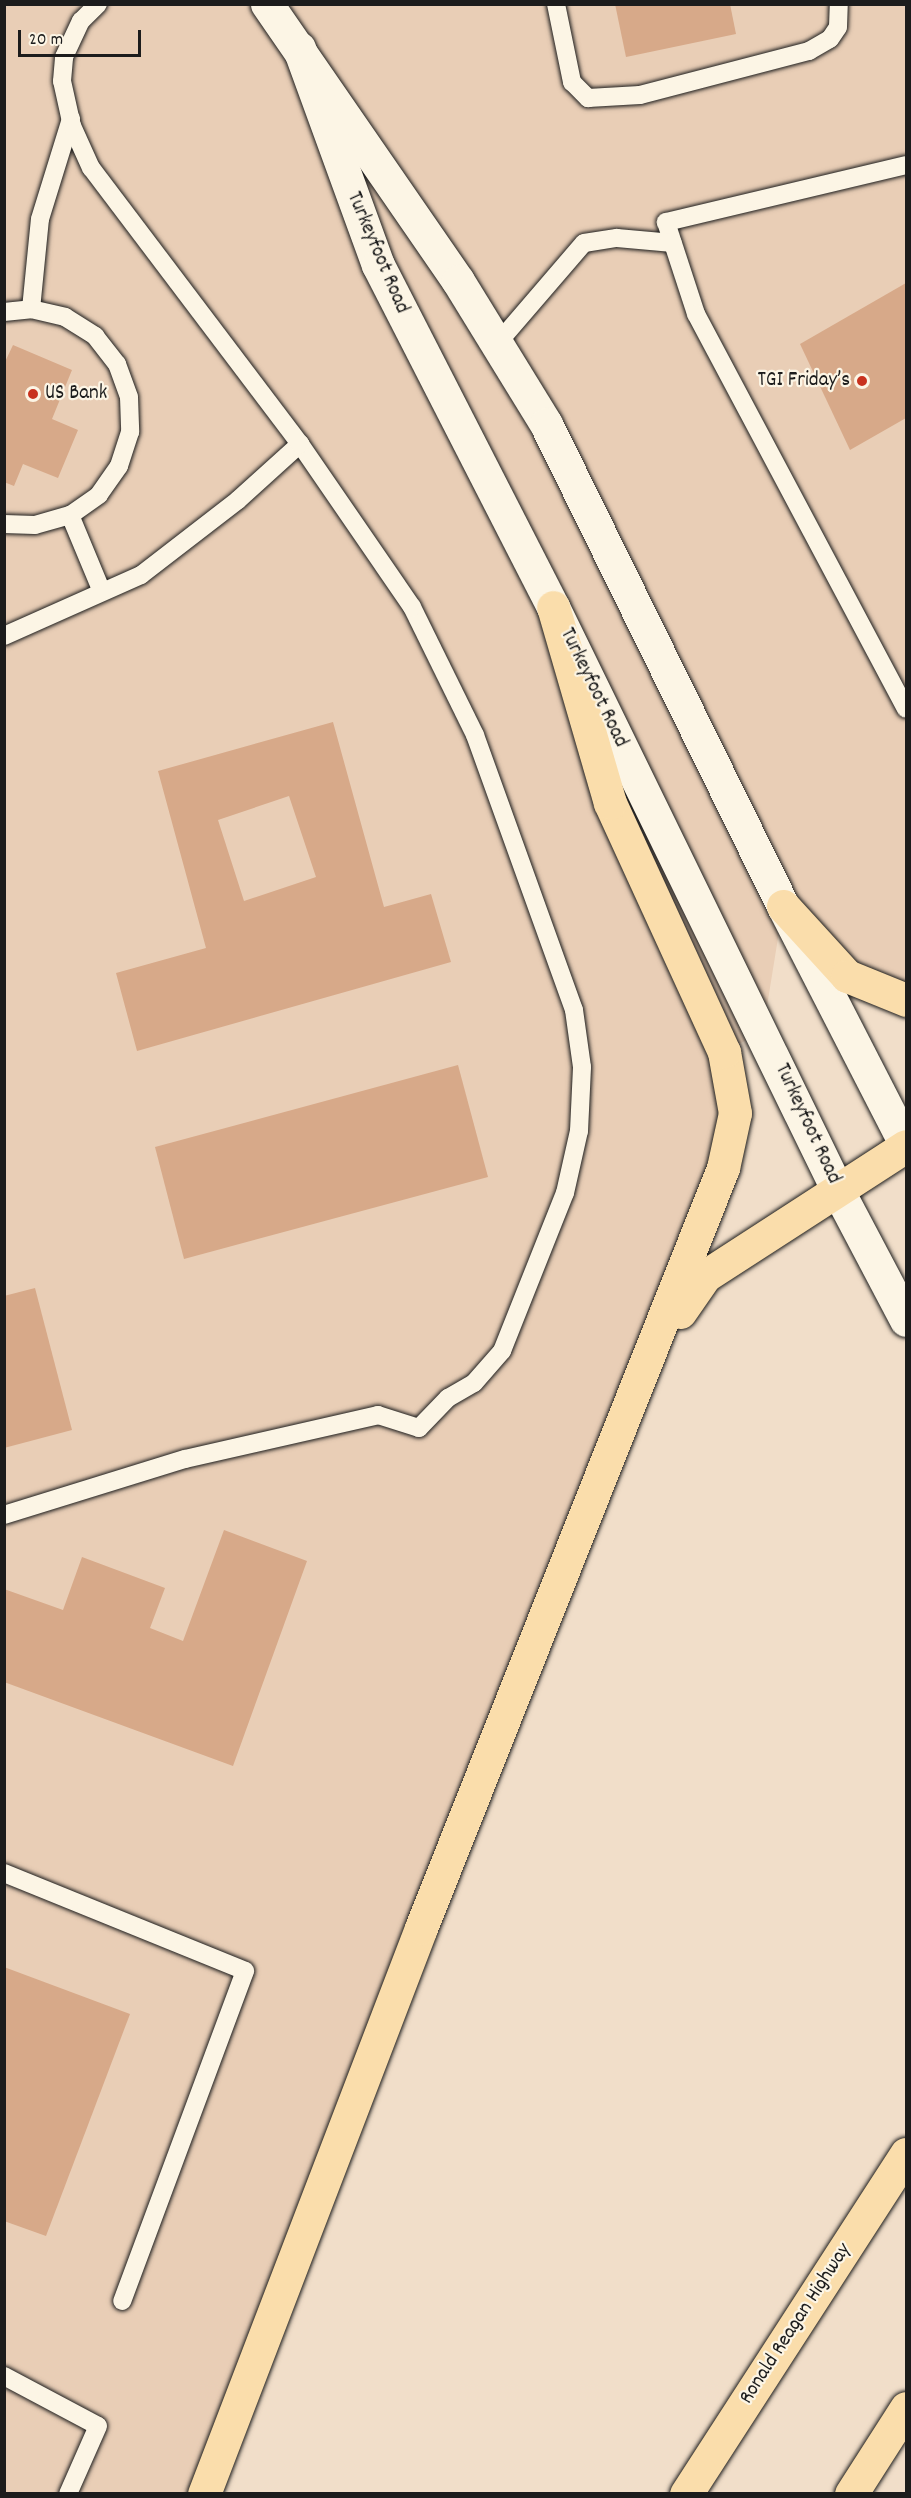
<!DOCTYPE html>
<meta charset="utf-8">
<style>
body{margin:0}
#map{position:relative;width:911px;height:2498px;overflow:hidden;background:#f1dec9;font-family:Dekko,sans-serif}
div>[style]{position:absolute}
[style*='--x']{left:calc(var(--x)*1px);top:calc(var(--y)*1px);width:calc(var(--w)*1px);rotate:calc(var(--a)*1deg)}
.built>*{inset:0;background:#e9ceb6}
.building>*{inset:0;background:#d7a989}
.roads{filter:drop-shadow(0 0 2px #1c1c1c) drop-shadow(0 0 2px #1c1c1c)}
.lane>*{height:18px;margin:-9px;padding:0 9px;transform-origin:9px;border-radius:9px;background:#fcf5e5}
.secondary>*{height:33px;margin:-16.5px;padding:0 16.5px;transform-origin:16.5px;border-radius:16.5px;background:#fcf5e5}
.highway>*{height:33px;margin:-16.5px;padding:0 16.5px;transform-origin:16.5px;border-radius:16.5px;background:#faddab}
.dots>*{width:16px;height:16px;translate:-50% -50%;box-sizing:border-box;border:3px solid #fcf5e5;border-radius:50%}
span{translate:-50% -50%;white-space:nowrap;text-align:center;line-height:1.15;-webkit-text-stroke:4.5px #fcf5e5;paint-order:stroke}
.street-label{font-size:21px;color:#1c1c1c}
.poi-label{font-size:21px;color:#1c1c1c}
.right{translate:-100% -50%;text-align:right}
.left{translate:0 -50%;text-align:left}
.frame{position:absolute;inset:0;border:6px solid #1c1c1c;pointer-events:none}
.scale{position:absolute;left:18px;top:30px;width:123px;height:27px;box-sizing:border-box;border:3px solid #1c1c1c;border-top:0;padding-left:8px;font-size:18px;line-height:21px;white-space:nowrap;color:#1c1c1c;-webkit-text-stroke:4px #fcf5e5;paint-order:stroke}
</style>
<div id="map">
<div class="built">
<div style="clip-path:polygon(5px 5px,906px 5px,906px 1000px,783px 907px,763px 1031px,724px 1052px,735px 1113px,204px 2493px,5px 2494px)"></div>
</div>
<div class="building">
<div style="clip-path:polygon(615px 4px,730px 4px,736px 34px,626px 57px)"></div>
<div style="clip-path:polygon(906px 283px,906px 418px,850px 450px,800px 344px)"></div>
<div style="clip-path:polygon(13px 345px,72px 370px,52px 419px,78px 430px,58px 478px,23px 464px,14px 486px,4px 482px,4px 364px)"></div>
<div style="clip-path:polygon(evenodd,333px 722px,384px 907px,431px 894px,451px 962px,137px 1051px,116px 973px,206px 948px,158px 771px,333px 722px,289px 796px,316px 877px,244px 901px,218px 820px,289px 796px)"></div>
<div style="clip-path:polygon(458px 1065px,488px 1177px,184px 1259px,155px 1147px)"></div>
<div style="clip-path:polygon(35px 1288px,72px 1430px,4px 1448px,4px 1296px)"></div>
<div style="clip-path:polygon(224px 1530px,307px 1561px,233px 1766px,4px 1682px,4px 1589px,63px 1610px,82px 1557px,165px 1588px,150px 1628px,183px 1641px)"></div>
<div style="clip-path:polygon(4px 1967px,130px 2014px,46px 2236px,4px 2221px)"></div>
</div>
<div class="roads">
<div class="lane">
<div style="--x:556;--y:4;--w:80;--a:78.4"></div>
<div style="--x:572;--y:82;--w:23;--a:45"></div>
<div style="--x:588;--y:98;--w:52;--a:-3.3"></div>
<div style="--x:640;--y:95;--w:175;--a:-14.6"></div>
<div style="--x:809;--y:51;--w:24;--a:-30"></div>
<div style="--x:830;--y:39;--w:14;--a:-56"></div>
<div style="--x:838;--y:27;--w:23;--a:-88"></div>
<div style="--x:906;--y:165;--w:247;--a:166.6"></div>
<div style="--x:666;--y:222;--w:97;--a:71.9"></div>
<div style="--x:696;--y:314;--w:447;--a:62"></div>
<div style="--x:31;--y:309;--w:90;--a:-84.3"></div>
<div style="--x:40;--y:219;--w:105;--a:-72.8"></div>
<div style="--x:4;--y:312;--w:27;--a:-6"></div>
<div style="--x:31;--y:309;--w:35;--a:13"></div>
<div style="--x:65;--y:317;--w:36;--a:32"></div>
<div style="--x:95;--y:336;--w:36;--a:52"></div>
<div style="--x:117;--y:364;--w:35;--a:70"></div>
<div style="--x:129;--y:397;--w:35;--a:88"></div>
<div style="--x:130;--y:432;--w:36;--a:108"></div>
<div style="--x:119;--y:466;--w:35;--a:125"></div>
<div style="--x:99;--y:495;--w:35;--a:145"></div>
<div style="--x:70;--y:515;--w:36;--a:164"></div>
<div style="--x:35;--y:525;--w:31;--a:-178"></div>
<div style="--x:497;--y:344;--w:133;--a:-49.3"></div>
<div style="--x:584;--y:243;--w:33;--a:-9"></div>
<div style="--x:617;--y:238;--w:56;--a:5.1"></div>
<div style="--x:70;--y:515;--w:83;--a:67.4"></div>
<div style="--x:4;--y:636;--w:150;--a:-24"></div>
<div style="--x:141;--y:575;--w:123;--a:-37.7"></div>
<div style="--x:238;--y:500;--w:84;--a:-42.1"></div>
<div style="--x:4;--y:1515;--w:189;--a:-17.2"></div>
<div style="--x:185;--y:1459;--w:198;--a:-12.8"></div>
<div style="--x:378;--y:1415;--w:43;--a:17.6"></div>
<div style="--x:419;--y:1428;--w:42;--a:-46"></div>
<div style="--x:448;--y:1398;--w:30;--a:-30"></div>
<div style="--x:474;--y:1383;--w:43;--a:-48.8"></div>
<div style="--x:502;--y:1351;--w:170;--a:-68.3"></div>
<div style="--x:565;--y:1193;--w:64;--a:-77.3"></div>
<div style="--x:579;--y:1131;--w:64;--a:-87.3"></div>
<div style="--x:582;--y:1067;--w:58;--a:-98"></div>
<div style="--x:574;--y:1010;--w:292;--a:-109.8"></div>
<div style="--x:475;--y:735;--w:143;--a:-116.2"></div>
<div style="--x:412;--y:607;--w:198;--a:-124.5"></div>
<div style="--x:300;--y:444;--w:346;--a:-127.1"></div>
<div style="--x:91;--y:168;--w:46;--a:-114.3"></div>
<div style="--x:72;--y:126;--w:46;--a:-102.5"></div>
<div style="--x:62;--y:81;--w:24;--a:-85"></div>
<div style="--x:64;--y:57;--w:40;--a:-65"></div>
<div style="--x:81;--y:21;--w:24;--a:-45"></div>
<div style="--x:4;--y:1873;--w:260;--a:22.1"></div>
<div style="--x:245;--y:1971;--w:352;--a:110.4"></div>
<div style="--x:4;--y:2376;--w:106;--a:28"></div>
<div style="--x:98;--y:2426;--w:74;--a:113.8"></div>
</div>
<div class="secondary">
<div style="--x:267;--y:4;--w:336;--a:55.4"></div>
<div style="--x:458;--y:281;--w:168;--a:58.4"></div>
<div style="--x:546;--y:424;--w:537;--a:63.82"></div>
<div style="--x:783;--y:906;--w:269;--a:62.8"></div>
<div style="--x:299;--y:48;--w:231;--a:70"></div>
<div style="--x:378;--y:265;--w:384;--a:62.9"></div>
<div style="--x:553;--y:607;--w:648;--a:63.99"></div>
<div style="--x:837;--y:1189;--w:148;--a:62.2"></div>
</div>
<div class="highway">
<div style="--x:783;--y:906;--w:95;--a:47.6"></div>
<div style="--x:847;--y:976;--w:64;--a:22.1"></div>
<div style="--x:680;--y:1312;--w:44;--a:-55.2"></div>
<div style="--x:705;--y:1276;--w:239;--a:-32.9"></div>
<div style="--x:204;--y:2494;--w:606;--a:-69.02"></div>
<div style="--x:421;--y:1928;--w:818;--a:-68.33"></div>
<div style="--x:723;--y:1168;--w:56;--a:-77.7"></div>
<div style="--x:735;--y:1113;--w:62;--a:-100.2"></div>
<div style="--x:724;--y:1052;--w:274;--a:-114.6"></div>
<div style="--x:610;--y:803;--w:204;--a:-106.2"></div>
<div style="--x:686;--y:2494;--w:405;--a:-57.1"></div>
<div style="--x:851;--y:2494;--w:102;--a:-57.4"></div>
</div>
</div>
<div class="dots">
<div style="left:862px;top:381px;background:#c8321e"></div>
<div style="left:33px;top:394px;background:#c8321e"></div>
</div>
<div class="street-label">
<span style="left:377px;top:253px;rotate:67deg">Turkeyfoot Road</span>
<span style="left:593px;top:688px;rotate:64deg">Turkeyfoot Road</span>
<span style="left:807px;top:1124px;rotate:65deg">Turkeyfoot Road</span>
<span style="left:796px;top:2324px;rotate:-57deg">Ronald Reagan Highway</span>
</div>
<div class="poi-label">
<span class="right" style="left:850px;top:381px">TGI Friday’s</span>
<span class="left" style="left:45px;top:394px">US Bank</span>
</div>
<div class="frame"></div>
<div class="scale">20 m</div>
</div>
